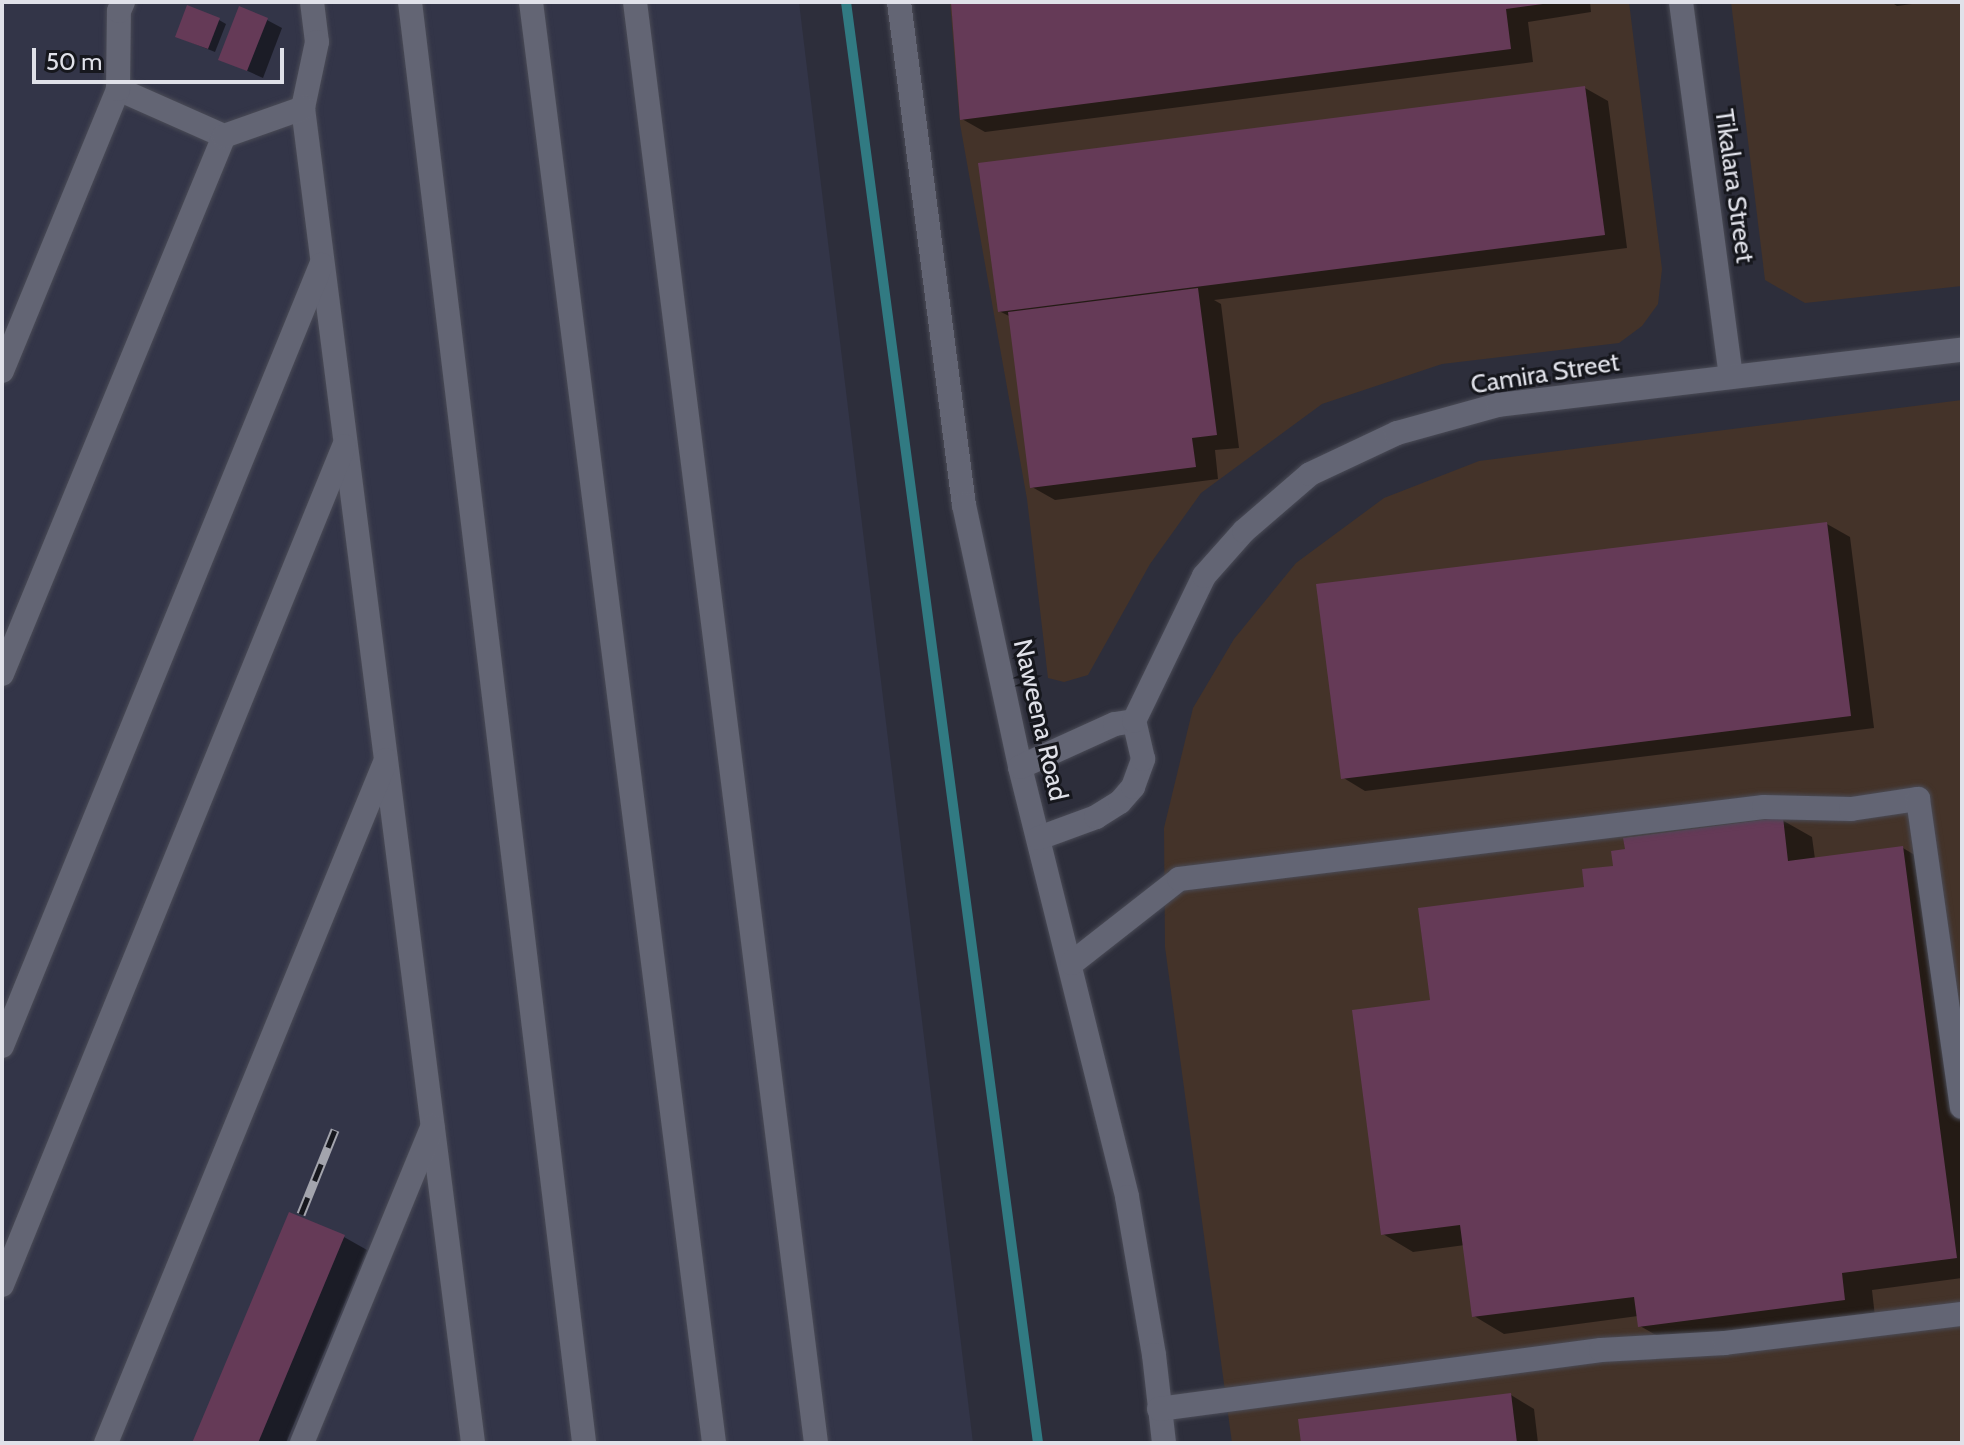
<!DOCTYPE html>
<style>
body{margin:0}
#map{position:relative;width:1964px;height:1445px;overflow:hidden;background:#2d2e3b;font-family:Cabin,sans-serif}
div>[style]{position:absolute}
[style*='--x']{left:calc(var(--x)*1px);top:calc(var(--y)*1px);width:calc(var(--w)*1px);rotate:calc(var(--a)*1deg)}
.industrial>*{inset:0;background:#443329}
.built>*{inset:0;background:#333548}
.shadow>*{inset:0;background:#0007}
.stream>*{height:10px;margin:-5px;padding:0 5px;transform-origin:5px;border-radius:5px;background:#317a82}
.building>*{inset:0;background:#653a57}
.roads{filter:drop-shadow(0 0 2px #4a4b56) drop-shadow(0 0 2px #4a4b56)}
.minor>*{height:24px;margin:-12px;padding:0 12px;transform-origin:12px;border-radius:12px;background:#636574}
.rail>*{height:9px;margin-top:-4.5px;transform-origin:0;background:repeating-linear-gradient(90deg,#16171d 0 18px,#a3a4ad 0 36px);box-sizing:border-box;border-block:2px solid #a3a4ad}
span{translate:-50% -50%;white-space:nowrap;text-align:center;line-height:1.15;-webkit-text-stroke:6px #16171d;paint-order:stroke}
.street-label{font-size:26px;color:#e0e1e9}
.frame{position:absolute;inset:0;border:4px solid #e0e1e9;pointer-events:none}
.scale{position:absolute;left:32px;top:48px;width:252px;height:36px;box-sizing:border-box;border:4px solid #e0e1e9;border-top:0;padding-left:10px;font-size:24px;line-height:28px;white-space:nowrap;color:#e0e1e9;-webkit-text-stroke:6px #16171d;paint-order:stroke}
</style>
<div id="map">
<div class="industrial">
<div style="clip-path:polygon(950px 2px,1629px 2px,1662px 269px,1658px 304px,1642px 326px,1619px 343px,1442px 364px,1322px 404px,1201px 493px,1150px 564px,1088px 675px,1064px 682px,1048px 678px,1027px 499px,960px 124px)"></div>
<div style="clip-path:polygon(1731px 2px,1962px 2px,1962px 286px,1805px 303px,1765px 280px)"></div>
<div style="clip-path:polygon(1962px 400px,1962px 1443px,1232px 1443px,1165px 947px,1164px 828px,1193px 708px,1234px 639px,1296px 563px,1384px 498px,1479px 461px)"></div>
</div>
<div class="built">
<div style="clip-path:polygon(2px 2px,799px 2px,973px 1443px,2px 1443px)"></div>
</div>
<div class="shadow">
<div style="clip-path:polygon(953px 2px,1590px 2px,1591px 12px,1528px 22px,1533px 62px,985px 132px,962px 119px)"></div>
<div style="clip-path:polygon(1891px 2px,1927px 2px,1897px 6px)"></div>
<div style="clip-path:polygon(219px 20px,226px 24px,215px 52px,185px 40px)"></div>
<div style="clip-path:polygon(267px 20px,282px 28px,263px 78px,221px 59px)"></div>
<div style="clip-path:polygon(1585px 88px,1608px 101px,1627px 248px,1214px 300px,1221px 304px,1239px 448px,1215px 450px,1218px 479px,1055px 500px,1032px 487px,1011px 317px,999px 311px)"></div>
<div style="clip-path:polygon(1827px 524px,1850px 537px,1874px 728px,1365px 791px,1342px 777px)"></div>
<div style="clip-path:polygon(1782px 820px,1812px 837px,1815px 859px,1903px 848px,1933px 866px,1962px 1088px,1962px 1278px,1872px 1290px,1875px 1317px,1670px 1343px,1640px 1326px,1638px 1316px,1504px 1334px,1474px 1316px,1465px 1245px,1413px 1252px,1383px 1234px,1432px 1002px,1615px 867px)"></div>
<div style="clip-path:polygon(344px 1237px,367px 1250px,286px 1443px,194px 1443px)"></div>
<div style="clip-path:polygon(1511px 1395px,1534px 1409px,1538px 1443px,1303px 1443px)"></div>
</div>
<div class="stream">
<div style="--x:846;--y:2;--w:1454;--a:82.41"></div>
</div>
<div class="building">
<div style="clip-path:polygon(951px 2px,1543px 2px,1543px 4px,1506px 9px,1511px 49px,960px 120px)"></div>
<div style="clip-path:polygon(187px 5px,220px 18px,208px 49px,175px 37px)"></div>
<div style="clip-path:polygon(239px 6px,268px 18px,247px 71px,218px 60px)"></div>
<div style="clip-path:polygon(1585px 86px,1605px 235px,998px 312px,978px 163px)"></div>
<div style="clip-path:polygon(1198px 288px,1217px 435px,1192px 438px,1196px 467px,1030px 488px,1008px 312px)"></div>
<div style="clip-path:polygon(1827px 522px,1851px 716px,1341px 779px,1316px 584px)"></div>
<div style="clip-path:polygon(1783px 817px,1788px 861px,1903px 846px,1957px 1258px,1842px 1273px,1845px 1300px,1638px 1327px,1634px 1297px,1472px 1317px,1460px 1225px,1381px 1235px,1352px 1010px,1430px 1000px,1418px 908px,1584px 887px,1582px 869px,1613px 866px,1611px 851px,1625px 849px,1623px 838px)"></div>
<div style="clip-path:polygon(289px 1212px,345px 1235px,258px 1443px,192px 1443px)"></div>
<div style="clip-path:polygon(1511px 1393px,1517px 1443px,1301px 1443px,1298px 1419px)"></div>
</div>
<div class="roads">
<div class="minor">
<div style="--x:312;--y:2;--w:40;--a:82.9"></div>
<div style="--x:317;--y:42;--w:67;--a:102"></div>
<div style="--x:303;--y:108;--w:1346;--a:82.74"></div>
<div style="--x:410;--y:2;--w:1451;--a:83.11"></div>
<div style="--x:531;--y:2;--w:1453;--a:82.76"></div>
<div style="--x:635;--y:2;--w:1452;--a:82.84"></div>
<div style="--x:899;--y:2;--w:507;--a:82.64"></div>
<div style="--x:964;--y:505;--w:268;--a:77.9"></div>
<div style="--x:1020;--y:767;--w:443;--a:76"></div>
<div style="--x:1127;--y:1197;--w:160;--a:80.3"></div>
<div style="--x:1154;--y:1355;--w:89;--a:83.5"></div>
<div style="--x:1681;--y:2;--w:378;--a:82.4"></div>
<div style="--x:118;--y:89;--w:116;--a:23.9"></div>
<div style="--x:2;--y:371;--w:305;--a:-67.6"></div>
<div style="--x:118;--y:89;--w:78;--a:-89.3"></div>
<div style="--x:119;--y:11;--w:10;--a:-66"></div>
<div style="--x:2;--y:674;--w:582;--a:-67.58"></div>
<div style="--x:224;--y:136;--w:84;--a:-19.5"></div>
<div style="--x:1020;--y:767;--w:104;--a:-24.4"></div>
<div style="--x:1115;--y:724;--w:19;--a:-9"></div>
<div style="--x:1039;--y:838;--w:61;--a:-20.2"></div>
<div style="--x:1096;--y:817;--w:28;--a:-32"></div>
<div style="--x:1120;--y:802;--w:20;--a:-49"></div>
<div style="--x:1133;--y:787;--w:30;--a:-70"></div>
<div style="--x:1143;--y:759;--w:39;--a:-103"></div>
<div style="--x:1134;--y:721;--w:161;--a:-64.2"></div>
<div style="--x:1204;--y:576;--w:60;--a:-48.4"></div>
<div style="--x:1244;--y:531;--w:87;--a:-40.8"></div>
<div style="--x:1310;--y:474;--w:96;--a:-25.2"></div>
<div style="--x:1397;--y:433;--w:105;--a:-15.5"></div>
<div style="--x:1498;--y:405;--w:467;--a:-6.8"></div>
<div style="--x:1072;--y:963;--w:136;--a:-38.1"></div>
<div style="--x:1179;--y:879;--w:589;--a:-7.02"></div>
<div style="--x:1764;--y:807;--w:87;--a:1.3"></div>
<div style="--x:1851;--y:809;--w:68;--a:-8.5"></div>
<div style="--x:1918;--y:799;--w:311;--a:81.9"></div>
<div style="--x:2;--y:1046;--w:844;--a:-67.78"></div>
<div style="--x:2;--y:1285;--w:906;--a:-67.82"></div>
<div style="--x:1159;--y:1409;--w:446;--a:-7.6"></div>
<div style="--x:1601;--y:1350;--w:124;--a:-3.2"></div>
<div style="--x:1725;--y:1343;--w:239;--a:-7"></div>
<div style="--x:106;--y:1443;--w:738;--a:-67.71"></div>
<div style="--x:302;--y:1443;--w:342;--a:-67.6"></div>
</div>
</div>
<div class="rail">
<div style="--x:301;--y:1214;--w:91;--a:-68"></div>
</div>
<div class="street-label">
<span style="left:1734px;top:186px;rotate:82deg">Tikalara Street</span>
<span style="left:1545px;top:374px;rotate:-9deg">Camira Street</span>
<span style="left:1040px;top:720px;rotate:77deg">Naweena Road</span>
</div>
<div class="frame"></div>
<div class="scale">50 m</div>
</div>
